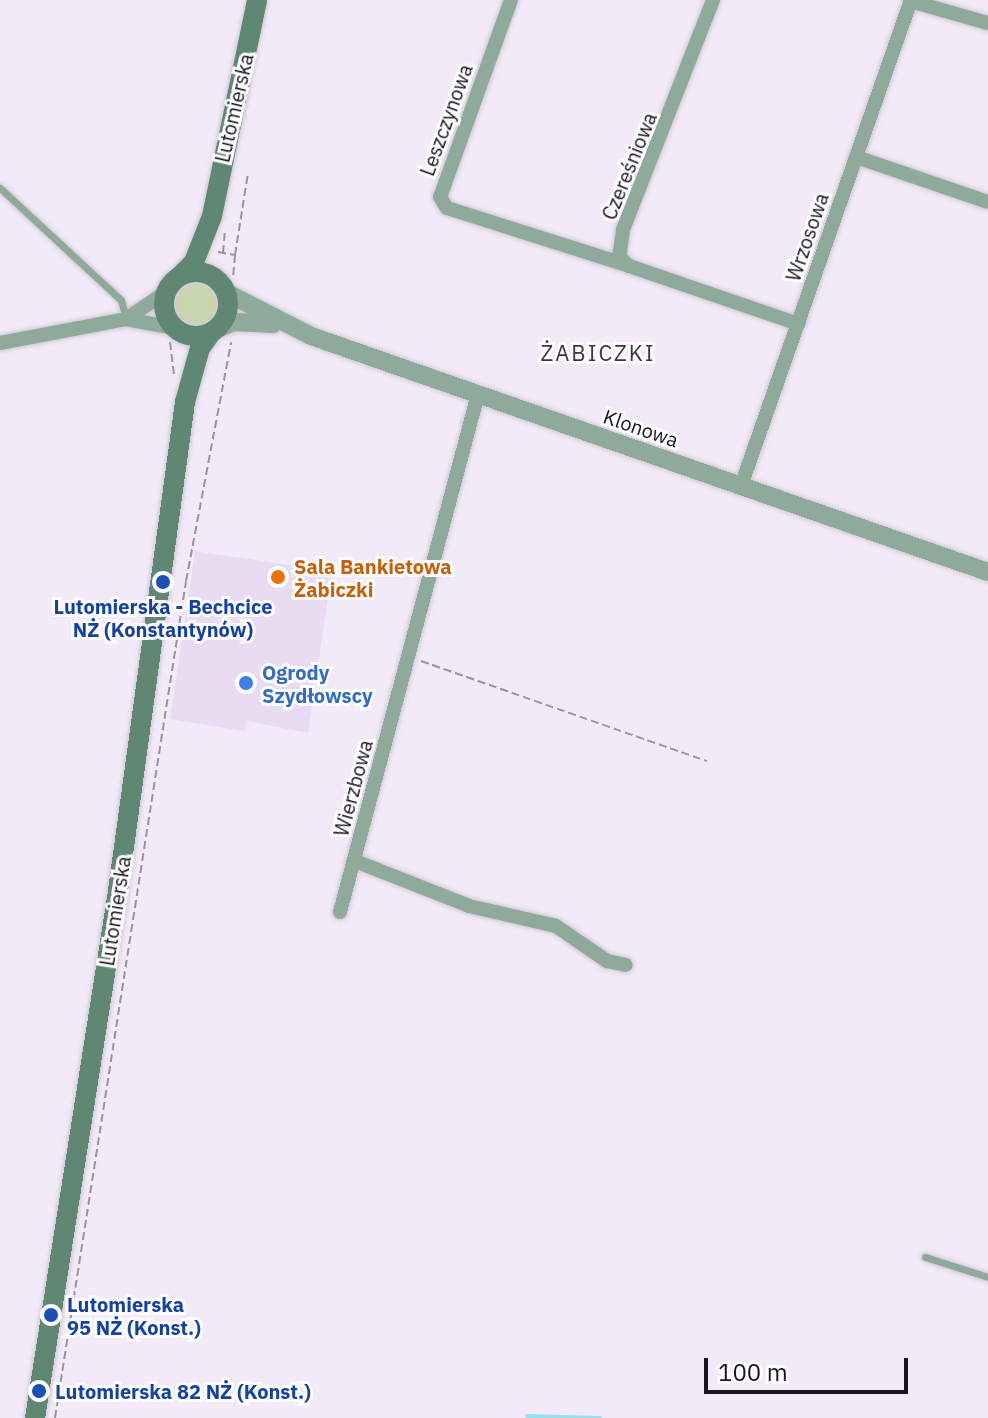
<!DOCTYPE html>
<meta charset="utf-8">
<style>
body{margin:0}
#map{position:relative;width:988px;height:1418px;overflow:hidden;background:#f3eaf9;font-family:"IBM Plex Sans",sans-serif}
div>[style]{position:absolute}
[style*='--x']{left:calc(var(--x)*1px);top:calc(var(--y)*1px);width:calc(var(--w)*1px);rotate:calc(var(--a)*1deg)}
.built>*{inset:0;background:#e9dcf2}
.green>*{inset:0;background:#c9d7b0}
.round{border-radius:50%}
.stream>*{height:4px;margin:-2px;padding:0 2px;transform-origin:2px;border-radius:2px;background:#93e2ef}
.path>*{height:2px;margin-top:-1px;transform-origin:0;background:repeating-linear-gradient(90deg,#9b949f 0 8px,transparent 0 12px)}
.roads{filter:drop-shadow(0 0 2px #d0c8d5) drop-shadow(0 0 2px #d0c8d5)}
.service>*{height:7px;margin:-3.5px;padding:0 3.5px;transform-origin:3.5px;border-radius:3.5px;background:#8fa99b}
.minor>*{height:14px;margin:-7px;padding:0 7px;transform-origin:7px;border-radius:7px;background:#8fa99b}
.tertiary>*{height:18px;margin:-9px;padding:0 9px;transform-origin:9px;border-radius:9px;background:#8fa99b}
.secondary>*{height:20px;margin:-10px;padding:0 10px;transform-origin:10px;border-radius:10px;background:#608774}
.secondary>.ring{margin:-10px;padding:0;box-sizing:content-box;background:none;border:20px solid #608774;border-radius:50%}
.dots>*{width:22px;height:22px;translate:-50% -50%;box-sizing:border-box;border:4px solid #fcfbfe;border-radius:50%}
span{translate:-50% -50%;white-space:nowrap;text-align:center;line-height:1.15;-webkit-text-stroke:6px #fcfbfe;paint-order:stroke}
.street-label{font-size:20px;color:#19161b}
.food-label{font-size:20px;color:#c56008;font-weight:700}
.left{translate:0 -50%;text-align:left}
.transit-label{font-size:20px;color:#164399;font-weight:700}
.shop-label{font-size:20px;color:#366cbe;font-weight:700}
.neighbourhood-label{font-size:22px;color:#3c3541;letter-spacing:2px}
.scale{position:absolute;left:704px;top:1358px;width:204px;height:36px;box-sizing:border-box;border:4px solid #19161b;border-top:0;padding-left:10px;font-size:24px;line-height:28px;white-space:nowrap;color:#19161b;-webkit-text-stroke:6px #fcfbfe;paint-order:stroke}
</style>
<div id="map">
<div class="built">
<div style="clip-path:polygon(195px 551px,332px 571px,308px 733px,247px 721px,244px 731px,170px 719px)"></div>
</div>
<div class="green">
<div class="round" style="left:175px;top:283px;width:42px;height:42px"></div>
</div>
<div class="stream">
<div style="--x:527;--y:1416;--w:73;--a:1.6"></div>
</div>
<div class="path">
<div style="--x:218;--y:252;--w:17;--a:10"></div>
<div style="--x:235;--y:255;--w:24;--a:95"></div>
<div style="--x:223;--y:253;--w:22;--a:-85"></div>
<div style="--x:235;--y:255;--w:83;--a:-81"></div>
<div style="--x:170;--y:342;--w:33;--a:83"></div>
<div style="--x:421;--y:661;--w:303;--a:19.3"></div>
<div style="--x:55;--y:1418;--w:847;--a:-81.1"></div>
<div style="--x:186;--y:581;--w:243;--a:-79.3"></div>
</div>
<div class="roads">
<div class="service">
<div style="--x:0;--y:188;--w:165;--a:42.8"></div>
<div style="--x:121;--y:300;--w:20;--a:75"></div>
<div style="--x:925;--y:1257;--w:66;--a:17.6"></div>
</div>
<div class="minor">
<div style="--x:511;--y:0;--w:209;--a:109.8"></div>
<div style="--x:440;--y:197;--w:13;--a:58"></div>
<div style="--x:447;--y:208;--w:189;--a:17.6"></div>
<div style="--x:713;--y:0;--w:247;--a:111.4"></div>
<div style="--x:623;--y:230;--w:27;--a:98"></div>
<div style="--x:619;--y:257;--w:13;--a:42"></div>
<div style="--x:629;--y:266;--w:179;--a:18.9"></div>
<div style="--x:910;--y:1;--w:81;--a:15.8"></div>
<div style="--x:856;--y:157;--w:139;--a:18.8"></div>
<div style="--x:126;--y:319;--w:48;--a:-34"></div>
<div style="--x:0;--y:343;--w:128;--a:-10.8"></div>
<div style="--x:126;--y:319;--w:49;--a:10.6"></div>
<div style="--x:741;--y:486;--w:515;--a:-70.72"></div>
<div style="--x:355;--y:861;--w:123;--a:21.5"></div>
<div style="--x:469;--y:906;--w:89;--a:12.9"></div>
<div style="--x:556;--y:926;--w:62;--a:34.5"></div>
<div style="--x:607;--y:961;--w:19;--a:12"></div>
<div style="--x:340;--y:912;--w:536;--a:-75.08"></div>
</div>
<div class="tertiary">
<div style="--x:227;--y:293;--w:94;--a:27.1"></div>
<div style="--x:311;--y:336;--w:717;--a:19.22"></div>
<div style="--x:217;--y:329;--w:18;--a:-22"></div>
<div style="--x:234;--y:322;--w:39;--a:3"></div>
</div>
<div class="secondary">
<div class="ring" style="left:164px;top:272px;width:44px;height:44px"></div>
<div style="--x:181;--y:275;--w:18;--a:-45"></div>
<div style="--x:194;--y:262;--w:49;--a:-68.6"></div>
<div style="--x:212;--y:216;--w:221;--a:-78.2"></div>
<div style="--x:35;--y:1418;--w:526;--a:-81.04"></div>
<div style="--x:117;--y:898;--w:501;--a:-82.19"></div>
<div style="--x:185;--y:402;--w:56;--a:-74.5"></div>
<div style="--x:200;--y:348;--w:19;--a:-54"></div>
</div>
</div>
<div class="dots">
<div style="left:278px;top:577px;background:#e8710a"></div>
<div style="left:163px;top:582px;background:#1a4fb4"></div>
<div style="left:246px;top:683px;background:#3f7fe0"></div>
<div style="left:51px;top:1315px;background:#1a4fb4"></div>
<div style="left:39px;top:1391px;background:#1a4fb4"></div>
</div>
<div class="street-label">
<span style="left:234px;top:108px;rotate:-77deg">Lutomierska</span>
<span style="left:446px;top:120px;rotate:-70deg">Leszczynowa</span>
<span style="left:629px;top:166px;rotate:-68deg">Czereśniowa</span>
<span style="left:807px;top:237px;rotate:-71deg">Wrzosowa</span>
<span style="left:641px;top:428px;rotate:19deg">Klonowa</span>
<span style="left:353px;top:788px;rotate:-75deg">Wierzbowa</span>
<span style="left:115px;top:911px;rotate:-81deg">Lutomierska</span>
</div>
<div class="food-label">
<span class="left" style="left:294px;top:578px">Sala Bankietowa<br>Żabiczki</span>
</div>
<div class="transit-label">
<span style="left:163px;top:618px">Lutomierska - Bechcice<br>NŻ (Konstantynów)</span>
<span class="left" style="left:67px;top:1316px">Lutomierska<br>95 NŻ (Konst.)</span>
<span class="left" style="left:55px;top:1391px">Lutomierska 82 NŻ (Konst.)</span>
</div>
<div class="shop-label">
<span class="left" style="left:262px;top:684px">Ogrody<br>Szydłowscy</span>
</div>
<div class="neighbourhood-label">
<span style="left:598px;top:353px">ŻABICZKI</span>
</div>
<div class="scale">100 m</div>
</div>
